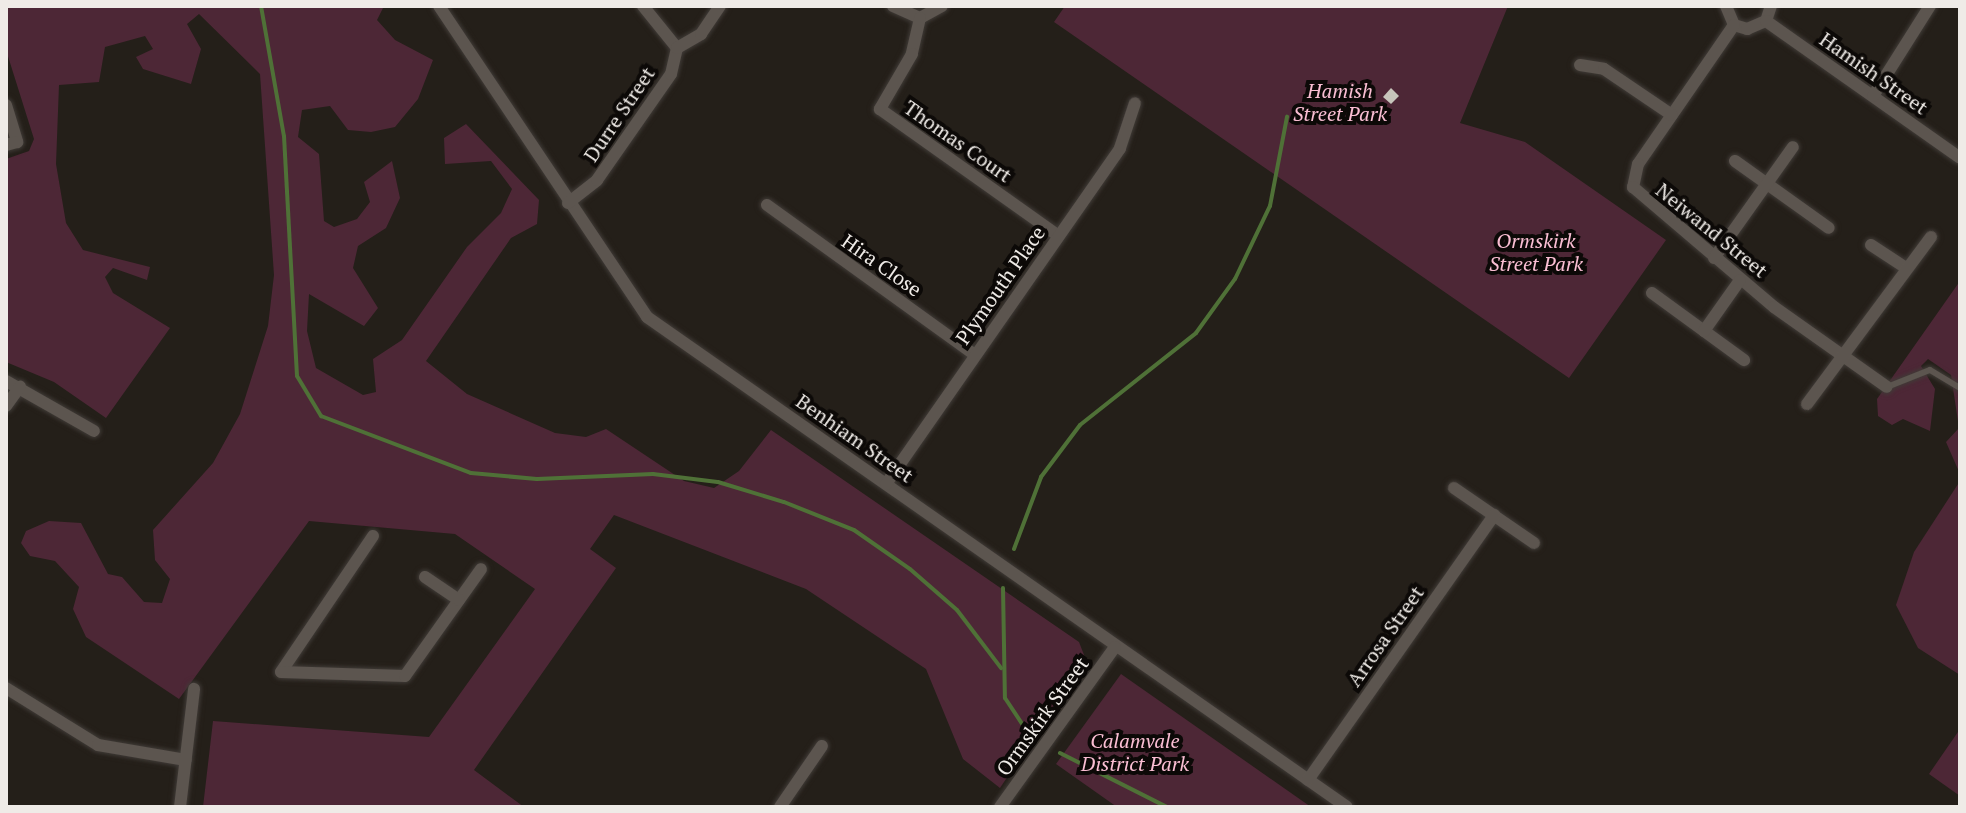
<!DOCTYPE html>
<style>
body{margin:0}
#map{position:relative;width:1966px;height:813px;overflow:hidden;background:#241f19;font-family:"PT Serif",serif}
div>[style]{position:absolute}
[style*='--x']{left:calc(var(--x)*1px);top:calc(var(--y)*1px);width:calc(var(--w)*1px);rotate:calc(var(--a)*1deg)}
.green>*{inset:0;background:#4d2736}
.stream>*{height:4px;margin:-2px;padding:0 2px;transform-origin:2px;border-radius:2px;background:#4f7137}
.building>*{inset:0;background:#c7c5bb}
.roads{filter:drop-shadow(0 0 2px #403b37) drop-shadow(0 0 2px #403b37)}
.service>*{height:6px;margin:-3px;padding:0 3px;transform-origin:3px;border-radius:3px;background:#5c554f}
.minor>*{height:12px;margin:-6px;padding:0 6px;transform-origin:6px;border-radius:6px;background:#5c554f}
span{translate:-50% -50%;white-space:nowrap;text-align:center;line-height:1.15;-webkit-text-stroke:8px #0c0907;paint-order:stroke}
.street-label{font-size:20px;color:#efebe7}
.park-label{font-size:20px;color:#fabed3;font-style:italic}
.frame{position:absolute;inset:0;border:8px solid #efebe7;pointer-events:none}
</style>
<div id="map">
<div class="green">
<div style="clip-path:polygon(6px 6px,384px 6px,377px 20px,395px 40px,433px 60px,418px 99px,395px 127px,371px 132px,348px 130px,330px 106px,302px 110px,298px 137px,319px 154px,324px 221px,334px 227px,357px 219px,370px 202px,364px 182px,392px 161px,400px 198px,386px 228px,358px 246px,353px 268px,378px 308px,364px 326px,309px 294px,307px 331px,316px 368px,363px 395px,376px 392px,373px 359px,402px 340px,467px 247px,501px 213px,512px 189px,491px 161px,445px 164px,444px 138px,466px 124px,539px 200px,537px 224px,511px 238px,426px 361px,467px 394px,555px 433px,586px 437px,606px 429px,684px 481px,714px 488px,739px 471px,771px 430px,1079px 642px,1086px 660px,1000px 788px,963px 759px,926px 669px,806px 589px,614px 515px,590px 549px,616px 568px,474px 770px,524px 807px,203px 807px,213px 721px,429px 737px,535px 589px,455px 534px,309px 521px,179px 699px,86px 637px,73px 609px,79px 587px,55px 561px,30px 556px,21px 543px,26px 531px,49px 521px,81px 523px,108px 574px,122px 577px,144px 602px,162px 603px,170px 579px,155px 560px,153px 530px,213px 463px,240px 414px,268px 326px,274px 275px,260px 74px,199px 14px,187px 24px,201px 49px,191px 84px,143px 69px,136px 57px,153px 49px,145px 36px,105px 47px,99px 82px,59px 85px,56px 164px,66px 223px,83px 250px,150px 267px,147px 280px,113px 268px,105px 277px,113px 293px,170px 328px,106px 418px,54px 382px,6px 362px,6px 159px,29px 151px,34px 139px,6px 50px)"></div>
<div style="clip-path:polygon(1065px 6px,1508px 6px,1460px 123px,1525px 142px,1666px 240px,1569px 378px,1054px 22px)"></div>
<div style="clip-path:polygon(1960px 281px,1960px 474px,1946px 442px,1959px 428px,1951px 375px,1928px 359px,1921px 366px,1935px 389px,1930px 431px,1903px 419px,1892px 425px,1878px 416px,1877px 399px)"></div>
<div style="clip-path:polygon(1960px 481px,1960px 675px,1918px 648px,1896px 605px,1914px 552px)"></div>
<div style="clip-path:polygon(1121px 674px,1311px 807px,1117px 807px,1056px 764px)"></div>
<div style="clip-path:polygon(1960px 729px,1960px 796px,1929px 774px)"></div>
</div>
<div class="stream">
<div style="--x:261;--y:6;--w:132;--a:80"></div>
<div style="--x:284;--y:136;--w:240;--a:86.9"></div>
<div style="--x:297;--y:376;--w:47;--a:59"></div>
<div style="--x:321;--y:416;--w:160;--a:20.8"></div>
<div style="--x:471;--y:473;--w:66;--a:5.2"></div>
<div style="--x:537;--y:479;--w:116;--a:-2.5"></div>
<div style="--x:653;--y:474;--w:65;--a:7"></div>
<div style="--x:718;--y:482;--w:69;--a:16.9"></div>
<div style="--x:784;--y:502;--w:75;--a:21.8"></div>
<div style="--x:854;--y:530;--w:68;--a:34.9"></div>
<div style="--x:910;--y:569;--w:62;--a:41.1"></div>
<div style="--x:957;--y:610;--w:73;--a:52.8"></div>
<div style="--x:1014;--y:549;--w:77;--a:-69.4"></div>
<div style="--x:1041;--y:477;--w:65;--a:-53.1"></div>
<div style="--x:1080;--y:425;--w:148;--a:-38.4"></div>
<div style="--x:1196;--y:333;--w:67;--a:-54.2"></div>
<div style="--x:1235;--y:279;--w:81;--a:-64.4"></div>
<div style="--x:1270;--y:206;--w:91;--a:-79.2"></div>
<div style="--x:1003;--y:588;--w:110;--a:89"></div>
<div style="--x:1005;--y:698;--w:49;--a:56.6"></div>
<div style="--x:1060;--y:753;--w:120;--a:26.8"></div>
</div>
<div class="building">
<div style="clip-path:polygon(1391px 88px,1399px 96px,1391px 104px,1383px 97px)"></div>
</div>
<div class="roads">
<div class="service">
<div style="--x:1887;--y:387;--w:46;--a:-21.6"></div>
<div style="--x:1930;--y:370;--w:35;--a:31"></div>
</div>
<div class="minor">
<div style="--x:439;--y:6;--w:374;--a:56.2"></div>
<div style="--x:647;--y:317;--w:854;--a:34.99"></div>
<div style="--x:643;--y:6;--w:54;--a:51"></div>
<div style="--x:893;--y:6;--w:30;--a:24"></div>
<div style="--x:920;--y:18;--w:25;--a:-29"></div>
<div style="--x:1726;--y:6;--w:21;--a:67"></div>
<div style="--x:1734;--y:25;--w:14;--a:17"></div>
<div style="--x:1747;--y:29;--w:21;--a:-23"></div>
<div style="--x:1766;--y:21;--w:16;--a:-72"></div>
<div style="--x:920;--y:18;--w:37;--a:103"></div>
<div style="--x:912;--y:54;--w:64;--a:120.2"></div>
<div style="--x:880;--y:109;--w:219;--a:35.4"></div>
<div style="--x:1766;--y:21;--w:237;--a:35.2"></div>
<div style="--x:1734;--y:25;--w:169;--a:124.6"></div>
<div style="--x:1638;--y:164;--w:24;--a:102"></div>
<div style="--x:1633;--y:187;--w:185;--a:40.4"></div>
<div style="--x:1774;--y:307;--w:138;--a:35.3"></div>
<div style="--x:1580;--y:65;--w:24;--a:9"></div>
<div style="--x:1604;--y:69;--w:82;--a:34.1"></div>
<div style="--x:1873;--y:96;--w:107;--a:-57.7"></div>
<div style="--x:6;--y:105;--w:39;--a:73"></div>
<div style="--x:17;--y:142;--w:11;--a:165"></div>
<div style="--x:1735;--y:161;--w:115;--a:35.5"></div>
<div style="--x:568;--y:203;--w:37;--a:-38"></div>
<div style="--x:597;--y:180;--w:129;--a:-55.1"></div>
<div style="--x:671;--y:74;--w:27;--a:-77"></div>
<div style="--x:677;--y:48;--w:28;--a:-30"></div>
<div style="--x:701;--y:34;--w:34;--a:-56"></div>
<div style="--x:767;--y:205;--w:256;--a:35.8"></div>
<div style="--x:1871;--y:245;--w:42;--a:33.3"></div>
<div style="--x:1714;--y:258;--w:136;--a:-54.6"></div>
<div style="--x:1652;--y:293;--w:114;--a:36.1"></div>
<div style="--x:1704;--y:331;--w:62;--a:-54.8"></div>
<div style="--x:6;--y:381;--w:101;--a:29.6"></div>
<div style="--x:1807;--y:404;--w:208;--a:-53.4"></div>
<div style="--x:6;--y:406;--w:24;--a:-54"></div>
<div style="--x:886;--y:484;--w:409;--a:-55.1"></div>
<div style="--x:1120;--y:148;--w:47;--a:-71.6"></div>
<div style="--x:1454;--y:488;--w:97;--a:34.5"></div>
<div style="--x:373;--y:536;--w:164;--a:124.1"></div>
<div style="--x:281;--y:672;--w:124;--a:1.8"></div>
<div style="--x:405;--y:676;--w:131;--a:-54.6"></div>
<div style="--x:425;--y:577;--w:41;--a:34.1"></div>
<div style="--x:6;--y:688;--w:108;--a:31.8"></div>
<div style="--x:98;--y:745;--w:89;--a:9.7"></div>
<div style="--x:1308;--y:780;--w:324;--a:-54.9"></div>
<div style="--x:180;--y:807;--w:119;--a:-83.2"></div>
<div style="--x:780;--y:807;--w:74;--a:-55.5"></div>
<div style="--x:1000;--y:807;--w:197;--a:-54.3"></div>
</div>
</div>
<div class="street-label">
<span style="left:1874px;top:73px;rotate:35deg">Hamish Street</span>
<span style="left:619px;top:114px;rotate:-56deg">Durre Street</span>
<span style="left:958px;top:141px;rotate:35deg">Thomas Court</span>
<span style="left:1712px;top:230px;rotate:39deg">Neiwand Street</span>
<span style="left:882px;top:265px;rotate:35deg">Hira Close</span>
<span style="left:1000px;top:285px;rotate:-55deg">Plymouth Place</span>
<span style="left:855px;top:438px;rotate:35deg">Benhiam Street</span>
<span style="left:1385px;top:636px;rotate:-55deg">Arrosa Street</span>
<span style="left:1042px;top:716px;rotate:-54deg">Ormskirk Street</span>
</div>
<div class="park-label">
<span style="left:1340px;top:102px">Hamish<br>Street Park</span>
<span style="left:1536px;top:252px">Ormskirk<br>Street Park</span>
<span style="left:1135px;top:752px">Calamvale<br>District Park</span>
</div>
<div class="frame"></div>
</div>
